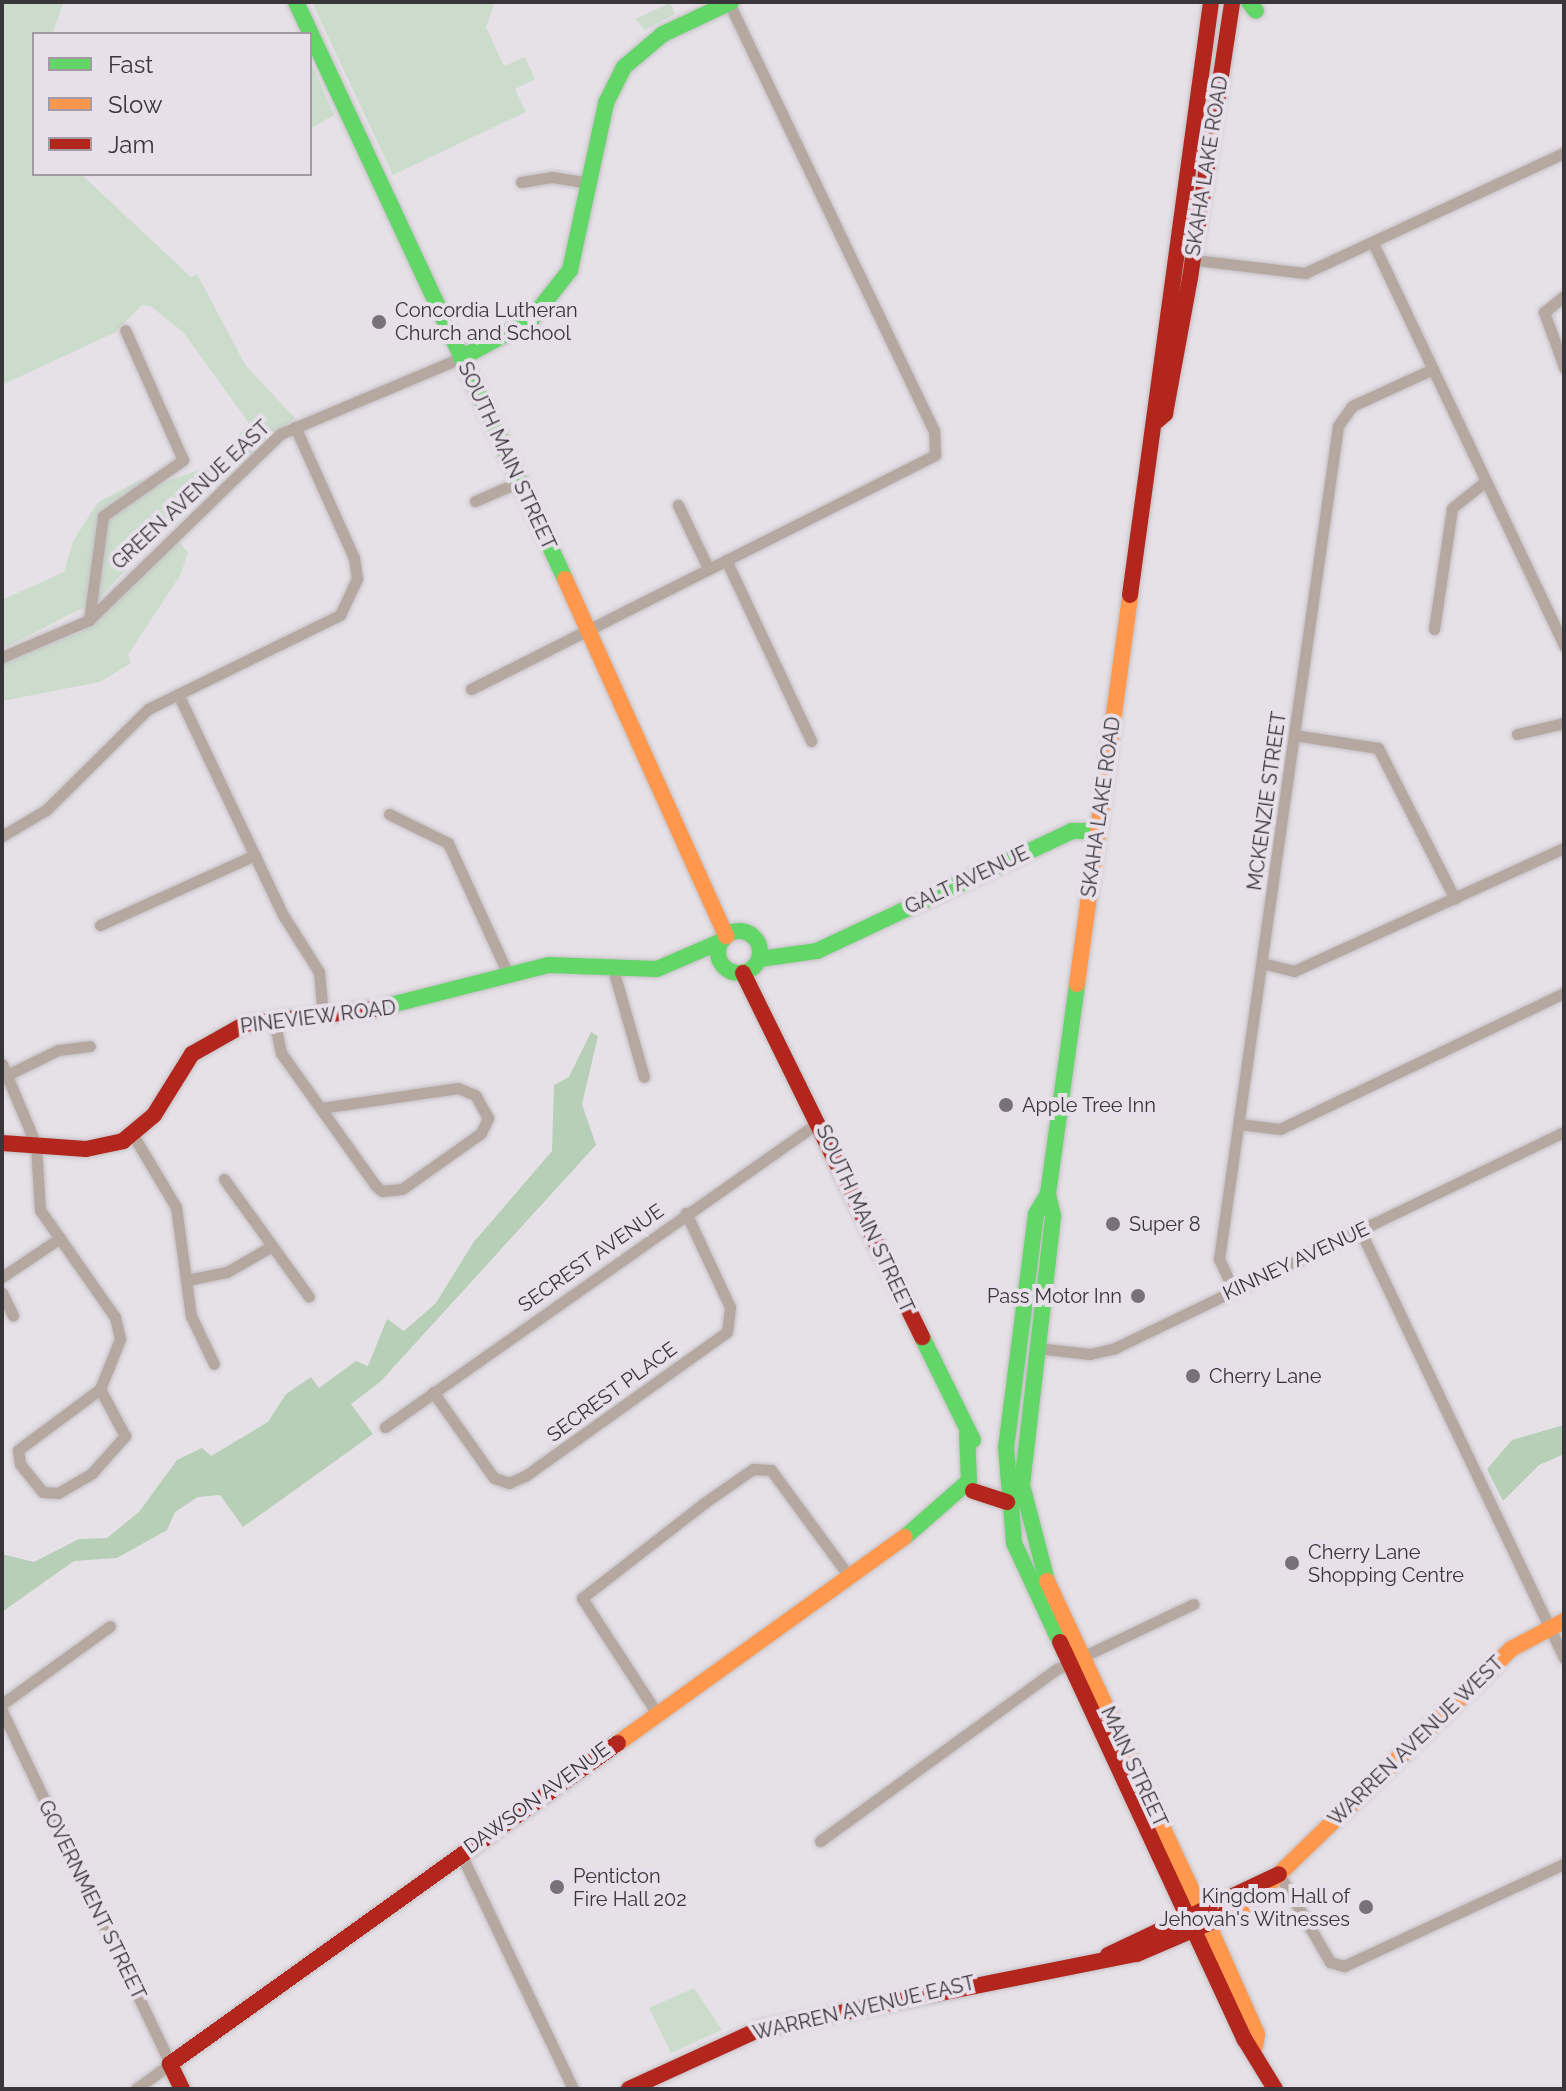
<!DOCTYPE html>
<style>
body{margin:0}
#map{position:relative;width:1566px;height:2091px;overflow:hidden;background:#e6e1e7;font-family:Raleway,sans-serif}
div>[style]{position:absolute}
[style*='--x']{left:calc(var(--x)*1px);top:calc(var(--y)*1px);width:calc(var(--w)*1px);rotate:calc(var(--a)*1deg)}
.green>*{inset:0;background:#ccdccc}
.forest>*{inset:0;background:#b7ceb7}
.roads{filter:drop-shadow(0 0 2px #c3c0c4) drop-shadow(0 0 2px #c3c0c4)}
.street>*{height:11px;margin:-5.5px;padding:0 5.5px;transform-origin:5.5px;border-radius:5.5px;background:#b5a8a0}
.fast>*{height:16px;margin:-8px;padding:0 8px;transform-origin:8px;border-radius:8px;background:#63d668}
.fast>.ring{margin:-8px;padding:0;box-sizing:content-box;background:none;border:16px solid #63d668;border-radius:50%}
.slow>*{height:16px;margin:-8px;padding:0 8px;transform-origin:8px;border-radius:8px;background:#ff974d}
.jam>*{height:16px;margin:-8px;padding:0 8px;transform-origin:8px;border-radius:8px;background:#b3261e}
.dots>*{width:22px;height:22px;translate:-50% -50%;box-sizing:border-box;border:4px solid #e7dfe9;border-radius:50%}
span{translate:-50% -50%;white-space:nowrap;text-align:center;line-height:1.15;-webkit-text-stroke:8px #e7dfe9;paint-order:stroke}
.street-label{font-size:20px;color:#39363a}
.poi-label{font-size:20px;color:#39363a}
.left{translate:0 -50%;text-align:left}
.right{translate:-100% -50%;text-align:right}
.frame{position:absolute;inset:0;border:4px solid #39363a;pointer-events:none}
.legend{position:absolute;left:32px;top:32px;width:280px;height:144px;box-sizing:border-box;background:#e7dfe9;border:2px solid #a19ba3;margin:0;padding:10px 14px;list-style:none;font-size:24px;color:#39363a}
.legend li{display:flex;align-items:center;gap:16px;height:40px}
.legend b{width:40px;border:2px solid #a19ba3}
</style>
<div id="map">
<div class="green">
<div style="clip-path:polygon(2px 2px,64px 2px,52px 34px,34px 34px,34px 174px,81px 174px,191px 277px,197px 274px,246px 366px,295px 418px,155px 537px,98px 600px,2px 649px,2px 600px,64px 572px,73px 541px,98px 502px,142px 479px,148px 488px,207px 467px,249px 423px,183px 332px,150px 306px,142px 305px,116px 332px,2px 385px)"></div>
<div style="clip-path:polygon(312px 2px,495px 2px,486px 27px,504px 66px,525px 57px,535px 79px,515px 89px,526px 112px,393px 175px)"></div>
<div style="clip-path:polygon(670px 3px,675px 14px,645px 30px,635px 19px)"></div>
<div style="clip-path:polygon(310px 60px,334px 115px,310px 129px)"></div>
<div style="clip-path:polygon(177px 539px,188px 552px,181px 574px,128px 655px,131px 663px,100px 682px,2px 701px,2px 663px,82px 632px)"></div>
<div style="clip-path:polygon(694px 1988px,722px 2030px,671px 2053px,649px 2008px)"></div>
</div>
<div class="forest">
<div style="clip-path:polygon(591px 1032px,598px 1036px,582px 1104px,596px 1145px,380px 1382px,351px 1404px,373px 1434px,243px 1527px,220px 1495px,198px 1497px,175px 1512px,167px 1530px,117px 1558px,74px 1561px,2px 1612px,2px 1554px,34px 1562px,79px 1539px,107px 1538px,139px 1512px,177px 1460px,202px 1448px,211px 1456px,268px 1422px,286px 1394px,311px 1377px,319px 1388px,356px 1361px,368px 1366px,387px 1319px,404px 1331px,436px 1303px,473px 1243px,552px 1151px,554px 1085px,569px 1077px)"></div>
<div style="clip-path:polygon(1564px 1425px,1564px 1454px,1539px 1465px,1503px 1501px,1487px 1469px,1512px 1440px)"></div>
</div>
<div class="roads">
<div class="street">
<div style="--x:521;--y:182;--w:31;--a:-9"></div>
<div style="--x:552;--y:177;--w:39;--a:9"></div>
<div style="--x:1373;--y:243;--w:446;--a:64.6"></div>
<div style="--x:1187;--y:259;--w:119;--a:6.8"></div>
<div style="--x:1305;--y:273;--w:285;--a:-24.9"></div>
<div style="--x:1564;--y:296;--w:26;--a:141"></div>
<div style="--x:1544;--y:312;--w:59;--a:70"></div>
<div style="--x:475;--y:501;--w:48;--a:-23.4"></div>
<div style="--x:678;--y:505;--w:70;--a:64.5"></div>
<div style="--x:726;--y:560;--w:200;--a:64.8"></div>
<div style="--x:89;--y:620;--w:105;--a:-82.3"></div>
<div style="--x:103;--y:516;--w:98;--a:-35"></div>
<div style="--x:183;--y:460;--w:142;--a:-114"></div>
<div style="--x:1434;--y:629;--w:122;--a:-81.5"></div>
<div style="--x:1452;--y:508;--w:43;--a:-38.5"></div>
<div style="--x:2;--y:657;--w:95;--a:-23"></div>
<div style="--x:89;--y:620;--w:267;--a:-44.2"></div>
<div style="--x:280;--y:434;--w:196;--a:-22.8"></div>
<div style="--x:471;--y:689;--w:520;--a:-26.76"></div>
<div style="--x:935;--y:455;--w:24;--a:-92"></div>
<div style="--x:934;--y:431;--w:475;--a:-115.6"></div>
<div style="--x:178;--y:694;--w:245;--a:64.6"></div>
<div style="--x:283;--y:915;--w:67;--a:57.7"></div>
<div style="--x:319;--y:972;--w:43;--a:84.7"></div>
<div style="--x:1517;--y:734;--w:48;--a:-13.2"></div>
<div style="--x:1294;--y:735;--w:85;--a:8.8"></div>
<div style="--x:1378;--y:748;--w:169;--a:63"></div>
<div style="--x:389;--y:814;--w:66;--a:26.2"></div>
<div style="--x:448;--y:843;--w:146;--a:65.4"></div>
<div style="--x:2;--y:836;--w:51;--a:-30.6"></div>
<div style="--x:46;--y:810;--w:144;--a:-44.7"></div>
<div style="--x:148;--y:709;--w:214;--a:-26.1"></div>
<div style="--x:340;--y:615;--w:40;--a:-65"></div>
<div style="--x:357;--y:579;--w:21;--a:-98"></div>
<div style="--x:354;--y:558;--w:144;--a:-114.2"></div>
<div style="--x:100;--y:925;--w:170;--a:-24.3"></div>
<div style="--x:1262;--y:963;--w:33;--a:14"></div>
<div style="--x:1294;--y:971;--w:297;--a:-24.5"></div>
<div style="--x:613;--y:969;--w:112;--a:74"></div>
<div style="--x:274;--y:1020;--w:34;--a:78"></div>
<div style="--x:281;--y:1053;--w:162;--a:54.5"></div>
<div style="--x:375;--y:1185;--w:9;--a:41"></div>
<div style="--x:382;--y:1191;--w:20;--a:-6"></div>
<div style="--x:402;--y:1189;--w:97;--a:-35.3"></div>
<div style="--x:481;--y:1133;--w:17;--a:-65"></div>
<div style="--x:488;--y:1118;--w:26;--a:-119"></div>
<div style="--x:475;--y:1095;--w:18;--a:-158"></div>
<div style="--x:458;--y:1088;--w:138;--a:171.7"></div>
<div style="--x:2;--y:1064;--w:88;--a:67.2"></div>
<div style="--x:36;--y:1145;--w:65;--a:86.5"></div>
<div style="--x:40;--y:1210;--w:131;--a:55"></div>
<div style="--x:115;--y:1317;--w:23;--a:77"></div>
<div style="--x:120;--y:1339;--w:54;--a:111.8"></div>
<div style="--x:100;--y:1389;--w:102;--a:143.4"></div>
<div style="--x:18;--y:1450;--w:14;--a:82"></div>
<div style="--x:20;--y:1464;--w:36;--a:51"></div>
<div style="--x:43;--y:1492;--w:15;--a:4"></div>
<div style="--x:58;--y:1493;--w:39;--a:-30"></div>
<div style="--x:92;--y:1473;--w:50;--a:-48.3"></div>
<div style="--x:125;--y:1436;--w:53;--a:-118"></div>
<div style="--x:7;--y:1075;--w:57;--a:-26.1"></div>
<div style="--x:58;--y:1050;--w:32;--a:-7"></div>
<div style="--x:1239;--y:1124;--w:41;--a:7"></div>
<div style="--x:1280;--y:1129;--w:315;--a:-25.6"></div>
<div style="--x:133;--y:1135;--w:84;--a:59.2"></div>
<div style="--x:176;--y:1207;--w:110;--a:82.2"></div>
<div style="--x:191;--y:1316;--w:53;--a:64.4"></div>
<div style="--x:224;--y:1179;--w:145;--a:54.2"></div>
<div style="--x:1360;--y:1230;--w:474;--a:64.5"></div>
<div style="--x:2;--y:1277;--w:70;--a:-33.9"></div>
<div style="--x:187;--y:1280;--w:41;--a:-11.3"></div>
<div style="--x:227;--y:1272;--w:52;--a:-30"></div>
<div style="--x:1234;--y:1291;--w:35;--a:-115"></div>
<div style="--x:1219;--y:1259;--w:841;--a:-81.87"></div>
<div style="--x:1338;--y:426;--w:24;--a:-55"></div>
<div style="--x:1352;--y:406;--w:89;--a:-24.6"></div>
<div style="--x:2;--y:1293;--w:25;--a:64"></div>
<div style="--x:1037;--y:1348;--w:53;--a:6.5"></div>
<div style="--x:1090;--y:1354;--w:26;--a:-13"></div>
<div style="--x:1115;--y:1348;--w:498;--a:-25.7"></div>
<div style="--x:433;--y:1392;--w:105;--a:54.7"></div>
<div style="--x:494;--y:1478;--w:16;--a:18"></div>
<div style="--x:509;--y:1483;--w:17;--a:-24"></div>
<div style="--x:525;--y:1476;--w:248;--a:-35.5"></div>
<div style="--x:727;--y:1332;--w:25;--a:-83"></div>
<div style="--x:730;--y:1307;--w:104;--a:-115.1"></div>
<div style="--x:385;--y:1427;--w:530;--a:-35.1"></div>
<div style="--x:2;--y:1704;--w:133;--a:-35.8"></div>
<div style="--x:2;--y:1711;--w:391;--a:64.5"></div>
<div style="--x:170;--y:2064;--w:42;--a:143.7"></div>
<div style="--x:656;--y:1712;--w:136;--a:-123"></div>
<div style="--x:582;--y:1598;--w:155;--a:-37.9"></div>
<div style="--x:704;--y:1503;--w:60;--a:-34.8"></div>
<div style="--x:753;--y:1469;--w:18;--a:3"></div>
<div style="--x:771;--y:1470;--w:130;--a:53.7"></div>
<div style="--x:820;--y:1841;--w:293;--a:-36"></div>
<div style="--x:1057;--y:1669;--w:151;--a:-25.5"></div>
<div style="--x:461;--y:1854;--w:260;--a:64.5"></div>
<div style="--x:1279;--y:1874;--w:102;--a:59.9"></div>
<div style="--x:1330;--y:1962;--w:15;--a:16"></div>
<div style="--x:1344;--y:1966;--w:242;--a:-24.9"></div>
</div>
<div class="fast">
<div style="--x:296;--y:2;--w:637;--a:65"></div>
<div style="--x:1249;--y:2;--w:11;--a:52"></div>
<div style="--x:461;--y:358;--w:78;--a:-28.2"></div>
<div style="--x:530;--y:321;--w:65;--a:-51.9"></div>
<div style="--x:570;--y:270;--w:171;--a:-77.8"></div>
<div style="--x:606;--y:103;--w:40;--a:-63.4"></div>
<div style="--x:624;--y:67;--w:51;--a:-40.2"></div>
<div style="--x:663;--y:34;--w:75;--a:-25.2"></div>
<div class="ring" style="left:718px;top:931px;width:26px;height:26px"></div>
<div style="--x:760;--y:959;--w:58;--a:-8"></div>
<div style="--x:817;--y:951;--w:282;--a:-25.2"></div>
<div style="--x:1072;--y:831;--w:26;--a:0"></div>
<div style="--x:375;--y:1009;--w:179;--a:-14.2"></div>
<div style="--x:549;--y:965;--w:108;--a:2.1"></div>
<div style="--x:657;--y:969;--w:71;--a:-23.3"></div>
<div style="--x:1048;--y:1194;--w:23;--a:121"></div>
<div style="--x:1036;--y:1214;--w:235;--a:97.3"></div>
<div style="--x:1006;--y:1447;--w:96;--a:85.2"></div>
<div style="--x:1014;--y:1543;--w:109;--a:65.1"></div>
<div style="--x:922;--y:1337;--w:115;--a:63.7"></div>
<div style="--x:905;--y:1537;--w:85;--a:-41.2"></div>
<div style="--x:969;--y:1481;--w:47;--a:-92.4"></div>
<div style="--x:1047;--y:1581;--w:99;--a:-104.6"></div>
<div style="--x:1022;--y:1485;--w:271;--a:-83.4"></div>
<div style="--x:1053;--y:1216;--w:23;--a:-103"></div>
<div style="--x:1048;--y:1194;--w:212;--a:-82.1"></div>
</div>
<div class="slow">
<div style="--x:565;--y:579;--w:392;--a:65.7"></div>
<div style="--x:1077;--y:984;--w:393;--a:-82.2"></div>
<div style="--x:1047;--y:1581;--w:379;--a:64.9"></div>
<div style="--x:1208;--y:1924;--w:120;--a:66"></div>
<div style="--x:1257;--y:2034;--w:12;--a:99"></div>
<div style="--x:618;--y:1743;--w:353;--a:-35.7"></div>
<div style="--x:1221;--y:1918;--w:25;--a:-23"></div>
<div style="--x:1244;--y:1908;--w:372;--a:-44.1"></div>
<div style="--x:1511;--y:1649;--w:60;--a:-27.8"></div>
</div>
<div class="jam">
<div style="--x:1157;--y:421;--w:11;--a:-41"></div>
<div style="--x:1165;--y:414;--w:138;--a:-79.6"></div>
<div style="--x:1190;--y:278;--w:279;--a:-81.3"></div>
<div style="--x:1130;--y:595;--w:599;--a:-82.22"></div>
<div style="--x:743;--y:973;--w:406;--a:63.8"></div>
<div style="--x:2;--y:1143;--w:84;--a:4.1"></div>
<div style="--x:86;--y:1149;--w:38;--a:-12"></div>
<div style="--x:123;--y:1141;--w:40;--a:-40"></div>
<div style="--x:154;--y:1115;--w:72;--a:-58.1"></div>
<div style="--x:192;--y:1054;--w:61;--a:-29.5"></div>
<div style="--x:245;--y:1024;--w:131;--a:-6.6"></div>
<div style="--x:973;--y:1491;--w:36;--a:18"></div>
<div style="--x:1060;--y:1642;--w:439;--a:65.1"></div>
<div style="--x:1245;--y:2040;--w:57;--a:58.5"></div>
<div style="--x:1108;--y:1955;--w:189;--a:-25.3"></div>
<div style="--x:182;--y:2089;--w:28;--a:-116"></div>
<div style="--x:170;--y:2064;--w:551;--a:-35.62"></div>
<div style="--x:629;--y:2089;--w:144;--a:-24.6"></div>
<div style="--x:760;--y:2029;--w:384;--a:-11.3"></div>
<div style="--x:1137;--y:1954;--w:91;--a:-23.2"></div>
</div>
</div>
<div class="dots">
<div style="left:379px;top:322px;background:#767277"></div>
<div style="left:1006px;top:1105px;background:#767277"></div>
<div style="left:1113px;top:1224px;background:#767277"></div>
<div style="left:1138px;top:1296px;background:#767277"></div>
<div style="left:1193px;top:1376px;background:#767277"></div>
<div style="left:1292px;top:1563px;background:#767277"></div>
<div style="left:557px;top:1887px;background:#767277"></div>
<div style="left:1366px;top:1907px;background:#767277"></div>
</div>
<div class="street-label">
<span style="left:1207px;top:166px;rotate:-81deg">SKAHA LAKE ROAD</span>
<span style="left:507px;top:456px;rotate:65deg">SOUTH MAIN STREET</span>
<span style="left:191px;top:495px;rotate:-43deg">GREEN AVENUE EAST</span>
<span style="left:1267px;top:801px;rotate:-82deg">MCKENZIE STREET</span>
<span style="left:1101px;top:807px;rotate:-82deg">SKAHA LAKE ROAD</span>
<span style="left:967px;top:880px;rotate:-25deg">GALT AVENUE</span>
<span style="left:318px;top:1017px;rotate:-7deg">PINEVIEW ROAD</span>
<span style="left:865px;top:1219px;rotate:65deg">SOUTH MAIN STREET</span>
<span style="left:591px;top:1258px;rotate:-35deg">SECREST AVENUE</span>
<span style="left:1296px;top:1261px;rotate:-25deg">KINNEY AVENUE</span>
<span style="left:612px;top:1392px;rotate:-36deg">SECREST PLACE</span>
<span style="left:1416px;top:1741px;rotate:-44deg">WARREN AVENUE WEST</span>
<span style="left:1134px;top:1767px;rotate:65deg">MAIN STREET</span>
<span style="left:537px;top:1798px;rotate:-36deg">DAWSON AVENUE</span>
<span style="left:92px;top:1900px;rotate:64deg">GOVERNMENT STREET</span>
<span style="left:864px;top:2008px;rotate:-13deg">WARREN AVENUE EAST</span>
</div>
<div class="poi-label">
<span class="left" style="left:395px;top:322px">Concordia Lutheran<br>Church and School</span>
<span class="left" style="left:1022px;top:1105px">Apple Tree Inn</span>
<span class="left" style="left:1129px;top:1224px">Super 8</span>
<span class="right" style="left:1122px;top:1296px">Pass Motor Inn</span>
<span class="left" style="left:1209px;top:1376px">Cherry Lane</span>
<span class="left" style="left:1308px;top:1564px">Cherry Lane<br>Shopping Centre</span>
<span class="left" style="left:573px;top:1888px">Penticton<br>Fire Hall 202</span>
<span class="right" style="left:1350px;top:1908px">Kingdom Hall of<br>Jehovah's Witnesses</span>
</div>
<div class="frame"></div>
<ul class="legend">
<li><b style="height:10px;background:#63d668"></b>Fast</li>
<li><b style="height:10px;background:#ff974d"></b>Slow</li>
<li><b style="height:10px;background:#b3261e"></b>Jam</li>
</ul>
</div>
